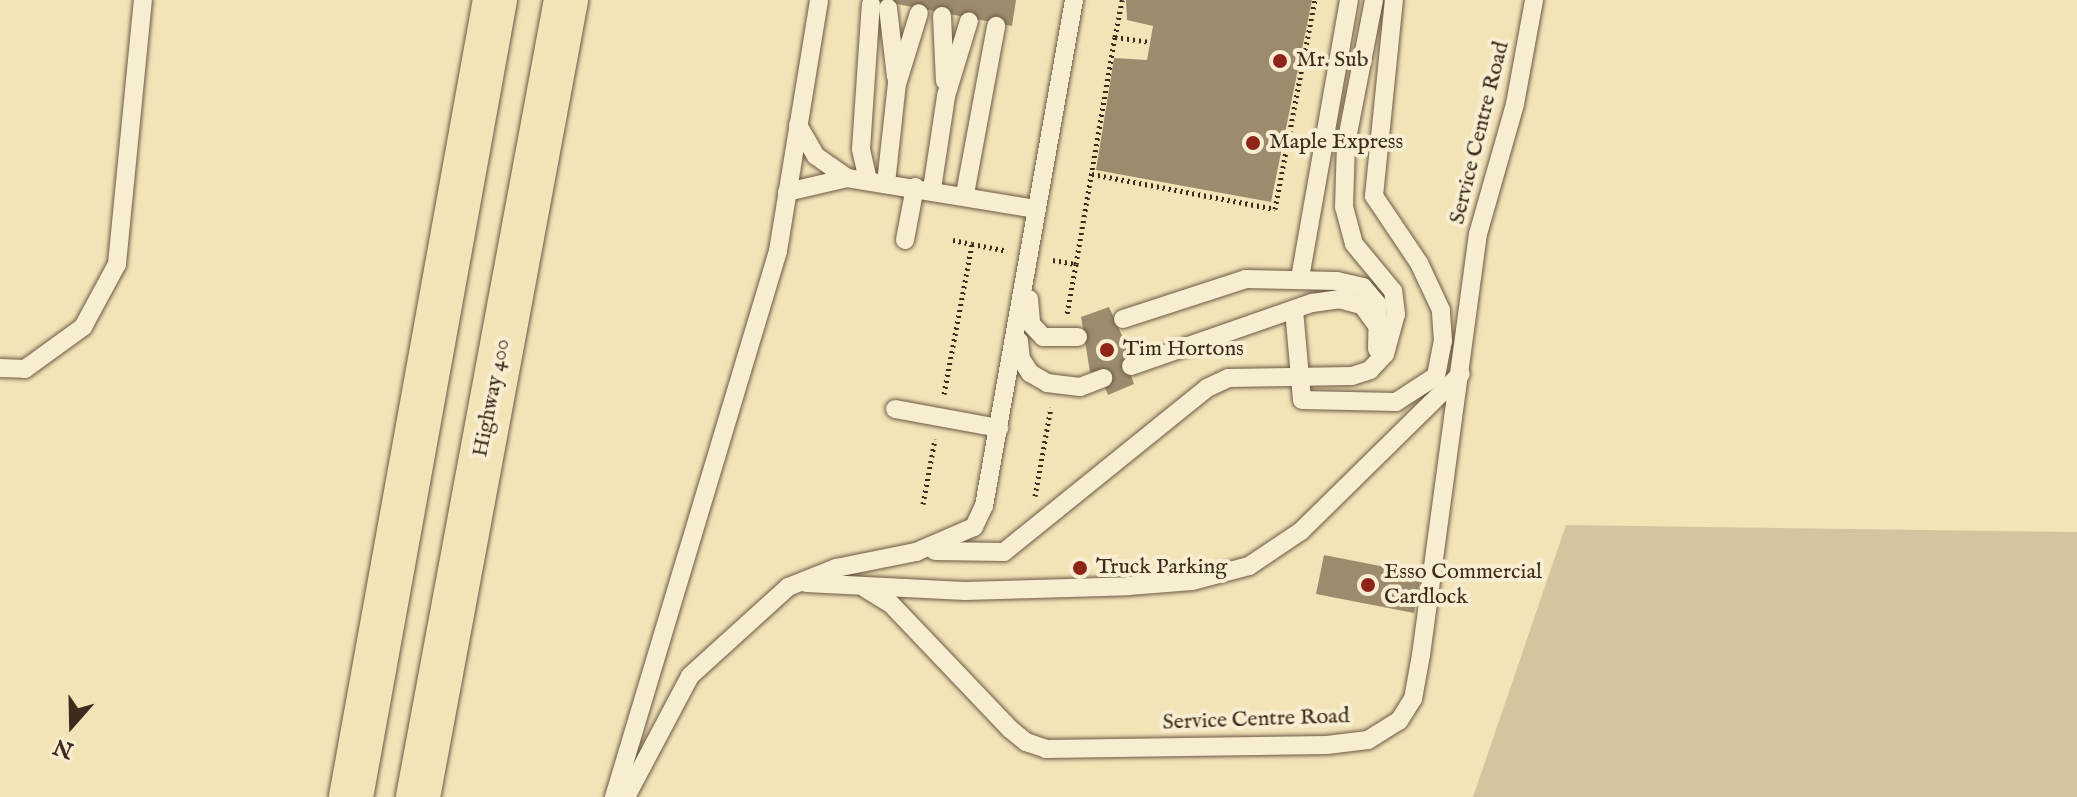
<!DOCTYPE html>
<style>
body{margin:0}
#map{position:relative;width:2077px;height:797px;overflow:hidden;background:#f3e4b8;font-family:"IM FELL English",serif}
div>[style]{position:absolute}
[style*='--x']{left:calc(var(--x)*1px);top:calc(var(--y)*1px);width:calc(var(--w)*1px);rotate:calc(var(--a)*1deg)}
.green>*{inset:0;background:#d4c59e}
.building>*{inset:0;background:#9d8b6e}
.path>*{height:5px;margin-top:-2.5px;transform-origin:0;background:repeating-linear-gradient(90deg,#3f2b1d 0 2px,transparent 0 6px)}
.roads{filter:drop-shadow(0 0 2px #6c5944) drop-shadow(0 0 2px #6c5944)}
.service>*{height:18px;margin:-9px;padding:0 9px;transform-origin:9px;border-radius:9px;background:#f7edd1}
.motorway>*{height:44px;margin:-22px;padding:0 22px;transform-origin:22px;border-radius:22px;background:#f3e4b8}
.dots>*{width:22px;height:22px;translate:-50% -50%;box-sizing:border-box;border:4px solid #f7edd1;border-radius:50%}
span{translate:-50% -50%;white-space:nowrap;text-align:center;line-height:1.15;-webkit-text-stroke:8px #f7edd1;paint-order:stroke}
.poi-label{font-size:22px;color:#3f2b1d}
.left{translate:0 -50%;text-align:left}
.street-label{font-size:22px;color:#3f2b1d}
.north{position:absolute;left:32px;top:685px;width:80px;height:80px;-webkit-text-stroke:6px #f7edd1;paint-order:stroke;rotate:200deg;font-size:22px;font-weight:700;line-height:32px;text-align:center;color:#3f2b1d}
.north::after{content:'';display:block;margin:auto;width:28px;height:36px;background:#3f2b1d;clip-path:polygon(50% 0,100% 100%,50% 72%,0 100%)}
</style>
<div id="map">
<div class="green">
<div style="clip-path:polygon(1566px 525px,2077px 532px,2077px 797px,1473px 797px)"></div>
</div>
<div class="building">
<div style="clip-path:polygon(876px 0,1016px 0,1012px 26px)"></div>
<div style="clip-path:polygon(1126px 0,1312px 0,1271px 202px,1096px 170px,1114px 58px,1147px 60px,1153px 26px,1127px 20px)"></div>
<div style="clip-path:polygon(1109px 307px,1133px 359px,1128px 367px,1134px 384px,1108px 395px,1101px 377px,1090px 372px,1081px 317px)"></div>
<div style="clip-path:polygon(1324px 555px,1421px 574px,1414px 613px,1316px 594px)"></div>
</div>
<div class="path">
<div style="--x:1115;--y:37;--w:38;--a:-79"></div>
<div style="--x:1092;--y:174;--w:186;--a:10.8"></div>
<div style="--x:1275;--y:209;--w:213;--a:-79.2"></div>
<div style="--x:953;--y:240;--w:19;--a:12"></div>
<div style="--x:1053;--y:260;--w:23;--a:10"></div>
<div style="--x:1076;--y:264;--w:51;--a:100.2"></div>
<div style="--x:1076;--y:264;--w:230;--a:-80.3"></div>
<div style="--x:1115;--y:37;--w:35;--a:8"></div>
<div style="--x:944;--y:394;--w:153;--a:-79.4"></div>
<div style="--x:972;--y:244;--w:33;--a:11"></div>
<div style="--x:1035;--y:496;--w:90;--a:-79.8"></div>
<div style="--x:923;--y:504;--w:66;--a:-79.5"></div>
</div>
<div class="roads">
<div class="service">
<div style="--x:888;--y:8;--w:69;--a:83.4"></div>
<div style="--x:942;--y:16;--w:65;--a:87.4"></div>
<div style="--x:798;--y:125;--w:36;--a:60"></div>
<div style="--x:816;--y:156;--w:38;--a:35"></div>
<div style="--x:868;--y:180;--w:32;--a:-103"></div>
<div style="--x:861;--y:149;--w:145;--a:-86.1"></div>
<div style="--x:886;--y:183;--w:100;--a:-83.7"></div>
<div style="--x:897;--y:84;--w:74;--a:-72.8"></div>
<div style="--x:932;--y:189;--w:94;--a:-81.4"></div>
<div style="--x:946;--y:96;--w:78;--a:-73"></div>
<div style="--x:787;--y:192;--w:62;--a:-13.1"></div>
<div style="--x:847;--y:178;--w:192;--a:9.3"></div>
<div style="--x:965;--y:194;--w:171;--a:-79.5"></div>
<div style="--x:905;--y:240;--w:54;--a:-79.3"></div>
<div style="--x:1300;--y:278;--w:282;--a:-80"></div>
<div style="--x:1029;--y:299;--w:25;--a:85"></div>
<div style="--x:1031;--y:324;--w:18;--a:47"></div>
<div style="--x:1043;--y:337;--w:35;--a:0"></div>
<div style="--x:1294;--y:310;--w:90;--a:84.9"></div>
<div style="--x:1302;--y:400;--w:94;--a:1.2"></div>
<div style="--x:1396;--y:402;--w:48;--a:-33"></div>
<div style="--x:1436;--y:376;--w:36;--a:-79"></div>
<div style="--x:1443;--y:341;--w:31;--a:-94"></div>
<div style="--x:1441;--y:310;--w:52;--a:-115.1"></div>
<div style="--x:1419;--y:263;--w:81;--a:-123.9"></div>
<div style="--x:1374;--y:196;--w:197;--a:-84.2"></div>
<div style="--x:1123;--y:319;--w:129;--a:-18"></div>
<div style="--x:1246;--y:279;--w:91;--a:1.3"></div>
<div style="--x:1337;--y:281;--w:27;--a:13"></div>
<div style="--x:1363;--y:287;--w:23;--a:50"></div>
<div style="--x:1378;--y:305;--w:44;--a:91.3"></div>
<div style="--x:1019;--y:341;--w:18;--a:84"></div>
<div style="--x:1021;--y:359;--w:17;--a:57"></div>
<div style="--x:1030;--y:373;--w:20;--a:30"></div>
<div style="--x:1047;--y:383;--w:33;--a:7"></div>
<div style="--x:1080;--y:387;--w:25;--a:-21"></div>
<div style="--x:1131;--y:366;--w:192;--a:-19.2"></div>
<div style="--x:1312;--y:303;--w:27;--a:-8"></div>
<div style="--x:1339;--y:299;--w:24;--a:15"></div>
<div style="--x:1362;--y:305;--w:22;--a:54"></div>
<div style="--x:0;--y:368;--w:25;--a:2"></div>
<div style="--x:25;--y:369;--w:72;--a:-35.9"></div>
<div style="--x:83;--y:327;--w:72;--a:-61.6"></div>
<div style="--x:117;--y:264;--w:265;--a:-84.4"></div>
<div style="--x:895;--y:409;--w:106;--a:10.4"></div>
<div style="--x:935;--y:551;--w:69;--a:0.8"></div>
<div style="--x:1004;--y:552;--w:261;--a:-38.9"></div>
<div style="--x:1207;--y:388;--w:23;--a:-25"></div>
<div style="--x:1228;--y:378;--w:124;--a:-0.9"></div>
<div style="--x:1352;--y:376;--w:19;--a:-18"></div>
<div style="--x:1370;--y:370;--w:22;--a:-47"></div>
<div style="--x:1385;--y:354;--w:41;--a:-74.6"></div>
<div style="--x:1396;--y:314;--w:23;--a:-97"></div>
<div style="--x:1393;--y:291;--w:61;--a:-129.7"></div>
<div style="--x:1354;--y:244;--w:38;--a:-105"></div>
<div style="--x:1344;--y:207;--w:63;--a:-88.2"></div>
<div style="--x:1346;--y:144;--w:147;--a:-79"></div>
<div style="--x:806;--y:583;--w:159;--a:2.9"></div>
<div style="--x:965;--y:591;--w:164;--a:-1.7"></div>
<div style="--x:1129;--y:586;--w:63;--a:-4.5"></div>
<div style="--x:1192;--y:581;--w:59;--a:-14.7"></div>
<div style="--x:1249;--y:566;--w:63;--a:-33.9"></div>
<div style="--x:1301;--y:531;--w:224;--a:-44.5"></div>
<div style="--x:865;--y:588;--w:31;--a:32"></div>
<div style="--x:891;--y:604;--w:173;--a:46.4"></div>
<div style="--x:1010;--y:729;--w:21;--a:39"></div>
<div style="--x:1026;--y:742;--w:21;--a:19"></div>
<div style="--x:1046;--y:749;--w:281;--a:-0.8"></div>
<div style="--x:1327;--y:745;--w:41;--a:-7"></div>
<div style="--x:1368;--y:740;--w:36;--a:-32"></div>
<div style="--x:1399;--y:721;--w:26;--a:-58"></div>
<div style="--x:1413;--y:699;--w:45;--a:-79.7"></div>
<div style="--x:1421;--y:655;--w:425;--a:-82.3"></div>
<div style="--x:1478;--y:234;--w:135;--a:-74.1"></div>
<div style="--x:1515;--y:104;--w:106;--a:-79.6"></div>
<div style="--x:614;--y:797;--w:570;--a:-73.28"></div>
<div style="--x:778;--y:251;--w:254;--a:-80.7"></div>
<div style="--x:626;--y:797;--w:137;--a:-62.1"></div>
<div style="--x:690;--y:676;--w:132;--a:-42.2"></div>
<div style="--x:788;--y:587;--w:52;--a:-21.6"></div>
<div style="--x:836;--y:568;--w:82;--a:-11.3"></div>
<div style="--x:916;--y:552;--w:63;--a:-23.3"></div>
<div style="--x:974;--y:527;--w:23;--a:-65"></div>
<div style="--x:984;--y:506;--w:514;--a:-79.91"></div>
</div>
<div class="motorway">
<div style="--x:351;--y:797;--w:810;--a:-79.76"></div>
<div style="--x:418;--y:797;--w:811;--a:-79.48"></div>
</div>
</div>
<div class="dots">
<div style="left:1280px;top:61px;background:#8f2418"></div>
<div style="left:1253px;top:143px;background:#8f2418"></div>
<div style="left:1107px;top:350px;background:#8f2418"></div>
<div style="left:1080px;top:568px;background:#8f2418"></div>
<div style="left:1368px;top:585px;background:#8f2418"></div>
</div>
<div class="poi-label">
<span class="left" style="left:1296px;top:61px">Mr. Sub</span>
<span class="left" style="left:1269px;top:143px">Maple Express</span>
<span class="left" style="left:1123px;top:350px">Tim Hortons</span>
<span class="left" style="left:1096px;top:568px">Truck Parking</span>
<span class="left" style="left:1384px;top:585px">Esso Commercial<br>Cardlock</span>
</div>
<div class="street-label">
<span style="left:1480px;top:133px;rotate:-76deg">Service Centre Road</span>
<span style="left:492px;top:398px;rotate:-79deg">Highway 400</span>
<span style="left:1256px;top:720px;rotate:-2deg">Service Centre Road</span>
</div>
<div class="north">N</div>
</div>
